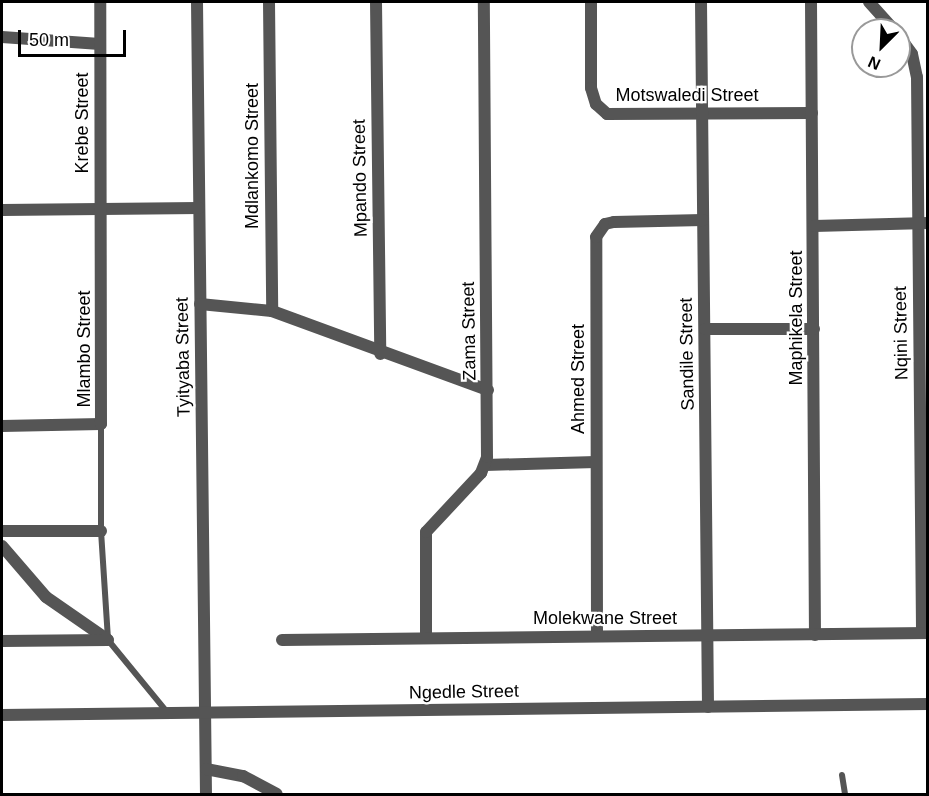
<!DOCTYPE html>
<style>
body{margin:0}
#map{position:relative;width:929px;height:796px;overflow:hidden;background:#fff;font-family:Helvetica,sans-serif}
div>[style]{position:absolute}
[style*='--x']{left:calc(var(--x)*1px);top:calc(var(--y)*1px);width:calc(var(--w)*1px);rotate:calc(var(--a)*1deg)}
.service>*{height:6px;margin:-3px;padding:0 3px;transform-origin:3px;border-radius:3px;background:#555}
.minor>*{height:12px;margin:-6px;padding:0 6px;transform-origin:6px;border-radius:6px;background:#555}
.tertiary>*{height:12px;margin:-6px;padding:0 6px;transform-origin:6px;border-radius:6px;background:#555}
span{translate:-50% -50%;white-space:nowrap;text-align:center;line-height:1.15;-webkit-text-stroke:4.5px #fff;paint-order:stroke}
.street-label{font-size:18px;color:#000}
.frame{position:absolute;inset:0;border:3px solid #000;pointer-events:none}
.north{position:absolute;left:851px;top:18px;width:60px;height:60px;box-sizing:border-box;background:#fff;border:2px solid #999;border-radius:50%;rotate:204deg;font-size:16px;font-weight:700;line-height:24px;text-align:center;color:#000}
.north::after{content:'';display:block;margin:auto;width:21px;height:27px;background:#000;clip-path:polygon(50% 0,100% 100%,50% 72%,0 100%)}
.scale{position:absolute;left:18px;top:30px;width:108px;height:27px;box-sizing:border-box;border:3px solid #000;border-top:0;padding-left:8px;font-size:18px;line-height:21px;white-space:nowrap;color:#000;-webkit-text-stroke:4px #fff;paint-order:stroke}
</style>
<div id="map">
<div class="service">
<div style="--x:101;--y:424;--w:107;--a:90"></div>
<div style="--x:101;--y:531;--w:109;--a:86.3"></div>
<div style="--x:108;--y:640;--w:93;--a:50.7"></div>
<div style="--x:842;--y:775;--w:19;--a:81"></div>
</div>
<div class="minor">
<div style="--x:197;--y:2;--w:792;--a:89.35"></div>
<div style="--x:269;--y:2;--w:309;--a:89.4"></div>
<div style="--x:376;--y:2;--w:352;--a:89.3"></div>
<div style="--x:591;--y:2;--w:86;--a:90"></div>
<div style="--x:591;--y:88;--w:17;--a:73"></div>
<div style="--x:596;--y:104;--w:15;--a:42"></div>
<div style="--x:607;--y:114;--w:205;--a:-0.3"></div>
<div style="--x:701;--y:2;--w:705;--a:89.43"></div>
<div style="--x:811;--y:2;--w:633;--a:89.64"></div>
<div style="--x:869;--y:2;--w:38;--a:48"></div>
<div style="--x:899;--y:36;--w:22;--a:54"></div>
<div style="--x:912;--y:54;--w:24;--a:78"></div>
<div style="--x:917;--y:77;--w:556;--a:89.48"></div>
<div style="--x:2;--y:37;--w:98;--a:4.1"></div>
<div style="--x:2;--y:210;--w:197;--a:-0.6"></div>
<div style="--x:814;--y:226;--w:114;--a:-1.5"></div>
<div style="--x:200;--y:304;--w:72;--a:5.6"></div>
<div style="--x:272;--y:311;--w:230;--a:20.1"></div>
<div style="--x:705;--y:329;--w:109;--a:0"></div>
<div style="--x:2;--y:426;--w:99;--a:-1.2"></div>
<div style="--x:101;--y:424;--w:422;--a:-90.1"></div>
<div style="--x:485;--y:465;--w:111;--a:-1.5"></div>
<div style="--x:2;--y:531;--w:99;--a:0"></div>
<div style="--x:2;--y:546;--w:67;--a:49.2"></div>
<div style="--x:46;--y:597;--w:75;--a:34.7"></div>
<div style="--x:597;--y:635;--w:398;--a:-90.1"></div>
<div style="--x:596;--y:237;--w:16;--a:-55"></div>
<div style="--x:605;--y:224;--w:9;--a:-13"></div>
<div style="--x:614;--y:222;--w:89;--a:-1.3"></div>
<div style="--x:426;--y:638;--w:106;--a:-90"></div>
<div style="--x:426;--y:532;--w:81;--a:-47"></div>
<div style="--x:481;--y:473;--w:17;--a:-69"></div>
<div style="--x:487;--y:457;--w:455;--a:-90.4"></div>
<div style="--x:282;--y:640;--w:646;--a:-0.62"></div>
<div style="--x:2;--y:641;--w:106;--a:-0.5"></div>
<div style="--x:206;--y:769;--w:38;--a:11"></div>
<div style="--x:243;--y:776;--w:38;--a:28"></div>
</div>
<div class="tertiary">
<div style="--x:2;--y:715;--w:926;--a:-0.68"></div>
</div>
<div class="street-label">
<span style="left:687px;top:95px">Motswaledi Street</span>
<span style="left:82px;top:123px;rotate:-90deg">Krebe Street</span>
<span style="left:252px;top:156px;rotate:-90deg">Mdlankomo Street</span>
<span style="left:360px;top:178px;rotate:-91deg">Mpando Street</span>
<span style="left:796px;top:318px;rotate:-90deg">Maphikela Street</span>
<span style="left:469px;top:331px;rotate:-91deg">Zama Street</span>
<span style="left:901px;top:333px;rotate:-91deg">Nqini Street</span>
<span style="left:84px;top:349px;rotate:-90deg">Mlambo Street</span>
<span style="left:687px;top:354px;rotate:-91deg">Sandile Street</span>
<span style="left:183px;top:357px;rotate:-91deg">Tyityaba Street</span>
<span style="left:578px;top:379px;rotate:-90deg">Ahmed Street</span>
<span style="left:605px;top:618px">Molekwane Street</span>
<span style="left:464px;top:692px;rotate:-1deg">Ngedle Street</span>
</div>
<div class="frame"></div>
<div class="north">N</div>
<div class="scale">50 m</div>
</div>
